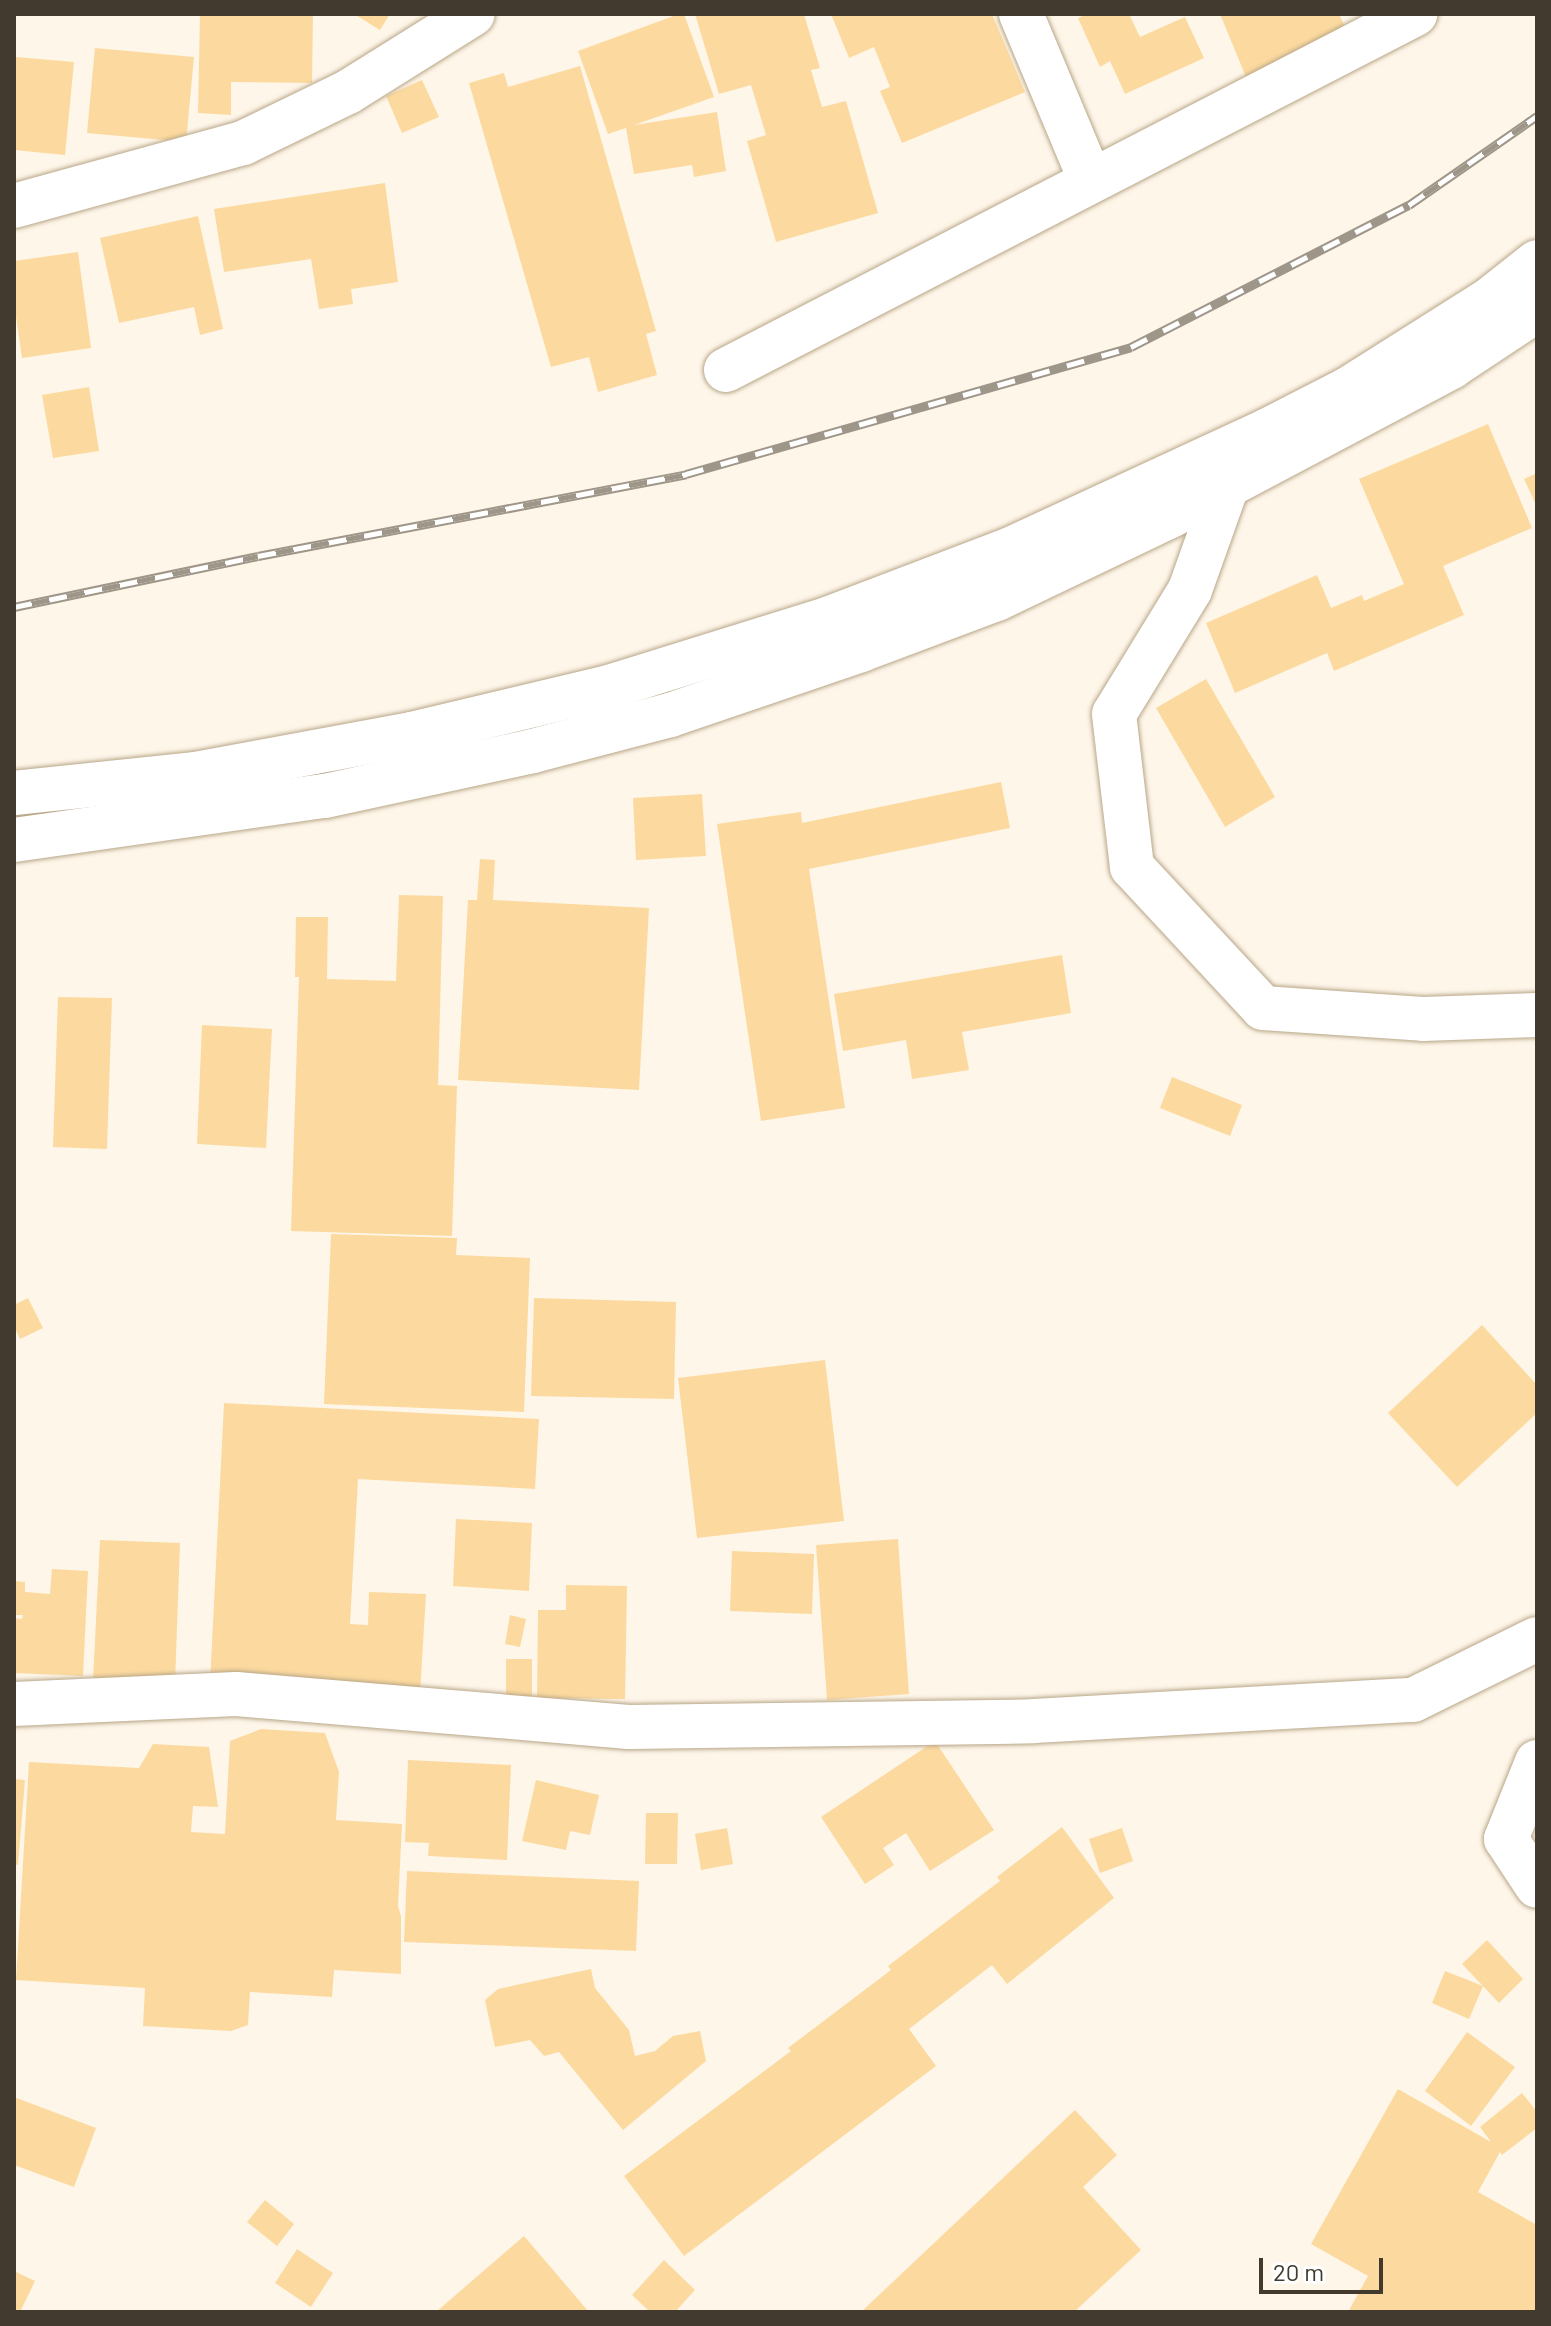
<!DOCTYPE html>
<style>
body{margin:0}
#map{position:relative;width:1551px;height:2326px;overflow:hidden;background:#fef6e9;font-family:Barlow,sans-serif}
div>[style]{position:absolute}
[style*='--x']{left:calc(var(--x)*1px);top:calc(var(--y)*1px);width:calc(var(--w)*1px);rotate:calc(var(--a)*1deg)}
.building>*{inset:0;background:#fcda9f}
.roads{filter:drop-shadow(0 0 2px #b8a688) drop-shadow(0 0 2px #b8a688)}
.street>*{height:44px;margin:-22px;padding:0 22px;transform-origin:22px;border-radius:22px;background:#fff}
.secondary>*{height:44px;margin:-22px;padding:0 22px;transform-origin:22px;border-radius:22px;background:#fff}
.highway>*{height:44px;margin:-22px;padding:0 22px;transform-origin:22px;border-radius:22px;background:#fff}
.rail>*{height:9px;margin-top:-4.5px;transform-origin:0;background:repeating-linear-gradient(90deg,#fff 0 18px,#9e9689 0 36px);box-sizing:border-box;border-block:2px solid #9e9689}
span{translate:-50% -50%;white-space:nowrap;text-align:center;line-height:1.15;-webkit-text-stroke:6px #fff;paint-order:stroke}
.frame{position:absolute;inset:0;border:16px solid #423a2e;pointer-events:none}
.scale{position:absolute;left:1259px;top:2258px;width:124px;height:36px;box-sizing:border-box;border:4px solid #423a2e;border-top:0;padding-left:10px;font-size:24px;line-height:28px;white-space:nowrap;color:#423a2e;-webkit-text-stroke:6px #fff;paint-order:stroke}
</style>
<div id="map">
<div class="building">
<div style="clip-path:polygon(200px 14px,313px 14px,312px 83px,231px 82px,231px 115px,198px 113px)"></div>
<div style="clip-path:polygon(354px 14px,390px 14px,380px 30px)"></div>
<div style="clip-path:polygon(679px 14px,684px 14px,714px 97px,634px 125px,717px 112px,726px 171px,694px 177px,692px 165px,634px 174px,626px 128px,608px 134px,578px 51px)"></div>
<div style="clip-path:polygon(695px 14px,804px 14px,820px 68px,811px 70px,822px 107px,846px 101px,878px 213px,776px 242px,747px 141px,766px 135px,751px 85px,719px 94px)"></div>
<div style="clip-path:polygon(831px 14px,992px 14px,1025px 92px,902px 143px,880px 91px,890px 87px,874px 47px,849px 58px)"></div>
<div style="clip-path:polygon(1087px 14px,1129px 14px,1140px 37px,1185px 17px,1204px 58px,1125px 94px,1110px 61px,1100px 67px,1078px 18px)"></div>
<div style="clip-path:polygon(1220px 14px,1339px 14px,1348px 34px,1246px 77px)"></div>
<div style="clip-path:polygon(95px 48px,194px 57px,186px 142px,87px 133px)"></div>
<div style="clip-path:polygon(16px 57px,74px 62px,65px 155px,14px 150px)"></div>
<div style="clip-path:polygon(580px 66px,656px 331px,646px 334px,657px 375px,598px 392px,589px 357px,551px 367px,469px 83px,504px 73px,508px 87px)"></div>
<div style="clip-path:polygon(422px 80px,439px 117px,402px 133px,386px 96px)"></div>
<div style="clip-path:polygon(385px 183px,398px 282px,351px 289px,353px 304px,319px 309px,311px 259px,224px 272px,214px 209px)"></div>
<div style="clip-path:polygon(198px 216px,223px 329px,200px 335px,194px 307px,119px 323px,100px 238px)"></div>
<div style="clip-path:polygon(78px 252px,91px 348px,22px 358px,14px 303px,14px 261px)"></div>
<div style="clip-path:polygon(89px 387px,99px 451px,53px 458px,42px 395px)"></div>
<div style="clip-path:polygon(1488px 424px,1532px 528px,1443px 566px,1464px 615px,1334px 671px,1327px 653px,1235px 693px,1206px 623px,1317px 575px,1331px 608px,1362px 595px,1364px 601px,1404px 584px,1359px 479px)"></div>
<div style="clip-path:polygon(1537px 473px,1537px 507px,1524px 479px)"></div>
<div style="clip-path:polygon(1206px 679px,1275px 797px,1225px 827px,1156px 708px)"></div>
<div style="clip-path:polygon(1001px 782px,1010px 828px,809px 869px,845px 1108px,761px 1121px,717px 824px,801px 812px,802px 823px)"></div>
<div style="clip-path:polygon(702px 794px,706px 856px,636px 860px,633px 798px)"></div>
<div style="clip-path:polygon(480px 859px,495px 860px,493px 900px,649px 908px,639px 1090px,458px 1080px,468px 900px,477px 900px)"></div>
<div style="clip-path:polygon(399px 895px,443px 896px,438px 1085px,457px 1086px,452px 1236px,291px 1231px,299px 977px,295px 977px,296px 917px,328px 917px,327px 979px,396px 981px)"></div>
<div style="clip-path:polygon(1062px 955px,1071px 1013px,962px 1032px,969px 1070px,912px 1079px,906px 1040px,843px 1051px,834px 994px)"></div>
<div style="clip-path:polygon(58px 997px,112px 998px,107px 1149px,53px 1147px)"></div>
<div style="clip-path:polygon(202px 1025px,272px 1029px,266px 1148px,197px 1144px)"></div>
<div style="clip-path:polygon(1172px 1077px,1242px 1105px,1230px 1136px,1160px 1108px)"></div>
<div style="clip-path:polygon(331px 1234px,457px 1238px,456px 1255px,530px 1258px,524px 1412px,324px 1404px)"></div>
<div style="clip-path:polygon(28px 1298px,43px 1328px,20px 1339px,14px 1326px,14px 1305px)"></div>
<div style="clip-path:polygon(534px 1298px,676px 1302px,674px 1399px,531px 1396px)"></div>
<div style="clip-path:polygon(1482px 1325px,1537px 1385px,1537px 1413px,1457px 1487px,1388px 1413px)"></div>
<div style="clip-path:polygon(825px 1360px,844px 1521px,697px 1538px,678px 1378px)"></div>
<div style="clip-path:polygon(224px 1403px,539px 1419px,535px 1489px,358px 1479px,350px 1624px,368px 1625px,369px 1592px,426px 1594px,420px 1694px,210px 1683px)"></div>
<div style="clip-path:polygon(456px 1519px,532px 1523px,529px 1591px,453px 1586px)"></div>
<div style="clip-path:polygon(898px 1539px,909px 1694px,827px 1700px,816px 1545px)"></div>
<div style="clip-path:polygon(100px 1540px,180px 1543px,175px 1683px,93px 1680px)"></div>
<div style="clip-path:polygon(732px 1551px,814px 1554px,812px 1614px,730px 1611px)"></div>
<div style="clip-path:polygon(52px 1569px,88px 1571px,83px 1676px,14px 1673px,14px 1618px,22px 1619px,23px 1615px,14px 1615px,14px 1581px,25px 1582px,25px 1592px,50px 1594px)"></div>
<div style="clip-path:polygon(566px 1585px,627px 1586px,625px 1699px,537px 1698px,538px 1610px,566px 1610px)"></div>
<div style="clip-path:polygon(510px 1615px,526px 1619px,520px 1647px,505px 1644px)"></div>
<div style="clip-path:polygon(506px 1659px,532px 1659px,532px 1710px,506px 1710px)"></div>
<div style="clip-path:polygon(261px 1729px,325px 1733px,339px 1772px,336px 1820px,402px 1824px,398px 1906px,401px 1916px,401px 1974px,334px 1970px,332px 1997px,250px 1992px,248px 2025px,231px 2031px,143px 2026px,145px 1988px,16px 1980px,29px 1762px,139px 1768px,153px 1744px,209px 1747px,218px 1807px,193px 1806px,191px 1832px,225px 1834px,230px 1741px)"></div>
<div style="clip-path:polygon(935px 1741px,994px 1830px,930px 1871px,906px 1833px,883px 1848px,894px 1865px,865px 1884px,821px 1817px)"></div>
<div style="clip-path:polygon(408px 1760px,511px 1765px,507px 1860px,428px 1856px,429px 1843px,405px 1842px)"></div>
<div style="clip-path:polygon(14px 1779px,25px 1780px,18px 1865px,14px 1864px)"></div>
<div style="clip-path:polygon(536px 1780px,599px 1795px,590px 1835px,570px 1831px,566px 1850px,522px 1841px)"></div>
<div style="clip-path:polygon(646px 1813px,678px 1813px,677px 1864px,645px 1864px)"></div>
<div style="clip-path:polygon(1062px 1827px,1114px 1898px,1007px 1984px,992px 1965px,909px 2029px,936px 2066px,684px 2256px,624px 2176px,791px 2051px,788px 2048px,891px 1970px,888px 1966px,1000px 1881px,997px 1877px)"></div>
<div style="clip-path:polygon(727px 1828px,733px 1864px,701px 1870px,695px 1834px)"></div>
<div style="clip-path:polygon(1122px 1828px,1133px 1861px,1100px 1873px,1089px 1839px)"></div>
<div style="clip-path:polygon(407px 1871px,639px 1881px,636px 1951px,404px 1942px)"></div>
<div style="clip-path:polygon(1487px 1940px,1523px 1979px,1499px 2003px,1462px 1964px)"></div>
<div style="clip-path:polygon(591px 1969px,595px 1988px,629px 2030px,635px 2056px,655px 2051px,673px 2036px,700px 2031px,706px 2061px,623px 2130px,559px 2052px,544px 2056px,530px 2040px,495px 2047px,485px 2000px,498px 1989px)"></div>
<div style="clip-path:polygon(1445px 1971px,1483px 1986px,1469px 2019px,1432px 2003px)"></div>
<div style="clip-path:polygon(1467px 2032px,1515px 2067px,1471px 2126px,1425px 2091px)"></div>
<div style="clip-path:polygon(1398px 2089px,1491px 2142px,1480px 2127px,1522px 2093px,1537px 2112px,1537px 2128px,1502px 2155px,1500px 2152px,1478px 2192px,1537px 2225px,1537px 2312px,1348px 2312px,1368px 2276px,1311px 2244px)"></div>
<div style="clip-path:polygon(14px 2097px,96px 2128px,74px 2187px,14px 2165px)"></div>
<div style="clip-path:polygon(1075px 2110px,1117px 2155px,1083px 2187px,1141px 2250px,1074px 2312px,861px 2312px)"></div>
<div style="clip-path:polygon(265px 2200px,294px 2224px,277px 2246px,247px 2222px)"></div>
<div style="clip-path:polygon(524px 2236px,589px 2312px,436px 2312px)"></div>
<div style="clip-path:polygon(297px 2249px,333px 2273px,311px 2307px,275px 2283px)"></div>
<div style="clip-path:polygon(664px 2260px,695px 2290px,675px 2312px,650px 2312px,632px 2295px)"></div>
<div style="clip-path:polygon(14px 2271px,35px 2281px,20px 2312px,14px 2312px)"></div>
</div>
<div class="roads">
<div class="street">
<div style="--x:1021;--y:14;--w:181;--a:67.3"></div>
<div style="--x:726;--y:370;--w:776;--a:-27.32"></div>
<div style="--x:1227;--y:486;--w:110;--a:109.6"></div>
<div style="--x:1190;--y:590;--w:145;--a:121.5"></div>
<div style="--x:1114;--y:714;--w:154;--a:83.3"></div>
<div style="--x:1132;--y:867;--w:192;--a:47.1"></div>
<div style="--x:1263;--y:1008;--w:160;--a:3.9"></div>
<div style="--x:1423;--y:1019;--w:114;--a:-2"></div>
<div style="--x:14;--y:1704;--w:222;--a:-2.6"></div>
<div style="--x:236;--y:1694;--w:394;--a:4.8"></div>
<div style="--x:629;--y:1727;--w:405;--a:-0.8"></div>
<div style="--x:1034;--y:1721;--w:380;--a:-3.2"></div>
<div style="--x:1413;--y:1700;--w:138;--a:-26.2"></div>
<div style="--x:1537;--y:1762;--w:83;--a:111.9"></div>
<div style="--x:1506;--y:1839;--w:56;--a:56.6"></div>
</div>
<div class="secondary">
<div style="--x:14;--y:206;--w:238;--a:-15.4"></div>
<div style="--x:243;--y:143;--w:117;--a:-25.9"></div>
<div style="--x:348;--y:92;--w:147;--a:-32"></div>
</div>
<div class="highway">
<div style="--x:14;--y:793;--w:183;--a:-6"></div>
<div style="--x:196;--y:774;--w:220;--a:-10.5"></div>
<div style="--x:412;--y:734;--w:203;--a:-13.4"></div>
<div style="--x:609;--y:687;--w:232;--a:-17.3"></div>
<div style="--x:830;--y:618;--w:196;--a:-20.9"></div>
<div style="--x:1013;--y:548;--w:279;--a:-24.8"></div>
<div style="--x:1266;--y:431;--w:92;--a:-27.1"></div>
<div style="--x:1348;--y:389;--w:167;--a:-32.3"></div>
<div style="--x:1489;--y:300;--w:61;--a:-38.4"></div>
<div style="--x:14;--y:840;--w:314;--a:-8.1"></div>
<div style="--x:325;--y:796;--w:213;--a:-12.2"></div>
<div style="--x:533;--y:751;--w:142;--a:-14.7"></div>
<div style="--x:670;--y:715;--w:202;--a:-18.8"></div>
<div style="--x:861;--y:650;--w:145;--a:-20.6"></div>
<div style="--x:997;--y:599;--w:194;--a:-25.6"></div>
<div style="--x:1172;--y:515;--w:316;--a:-27.9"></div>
<div style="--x:1451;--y:367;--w:103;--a:-33.5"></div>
</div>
</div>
<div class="rail">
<div style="--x:14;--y:607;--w:249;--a:-11.8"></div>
<div style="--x:258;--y:556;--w:436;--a:-10.8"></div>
<div style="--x:686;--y:474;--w:463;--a:-15.9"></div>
<div style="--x:1131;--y:347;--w:312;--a:-27.1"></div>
<div style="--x:1409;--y:205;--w:156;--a:-34.8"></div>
</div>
<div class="frame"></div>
<div class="scale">20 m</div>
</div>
